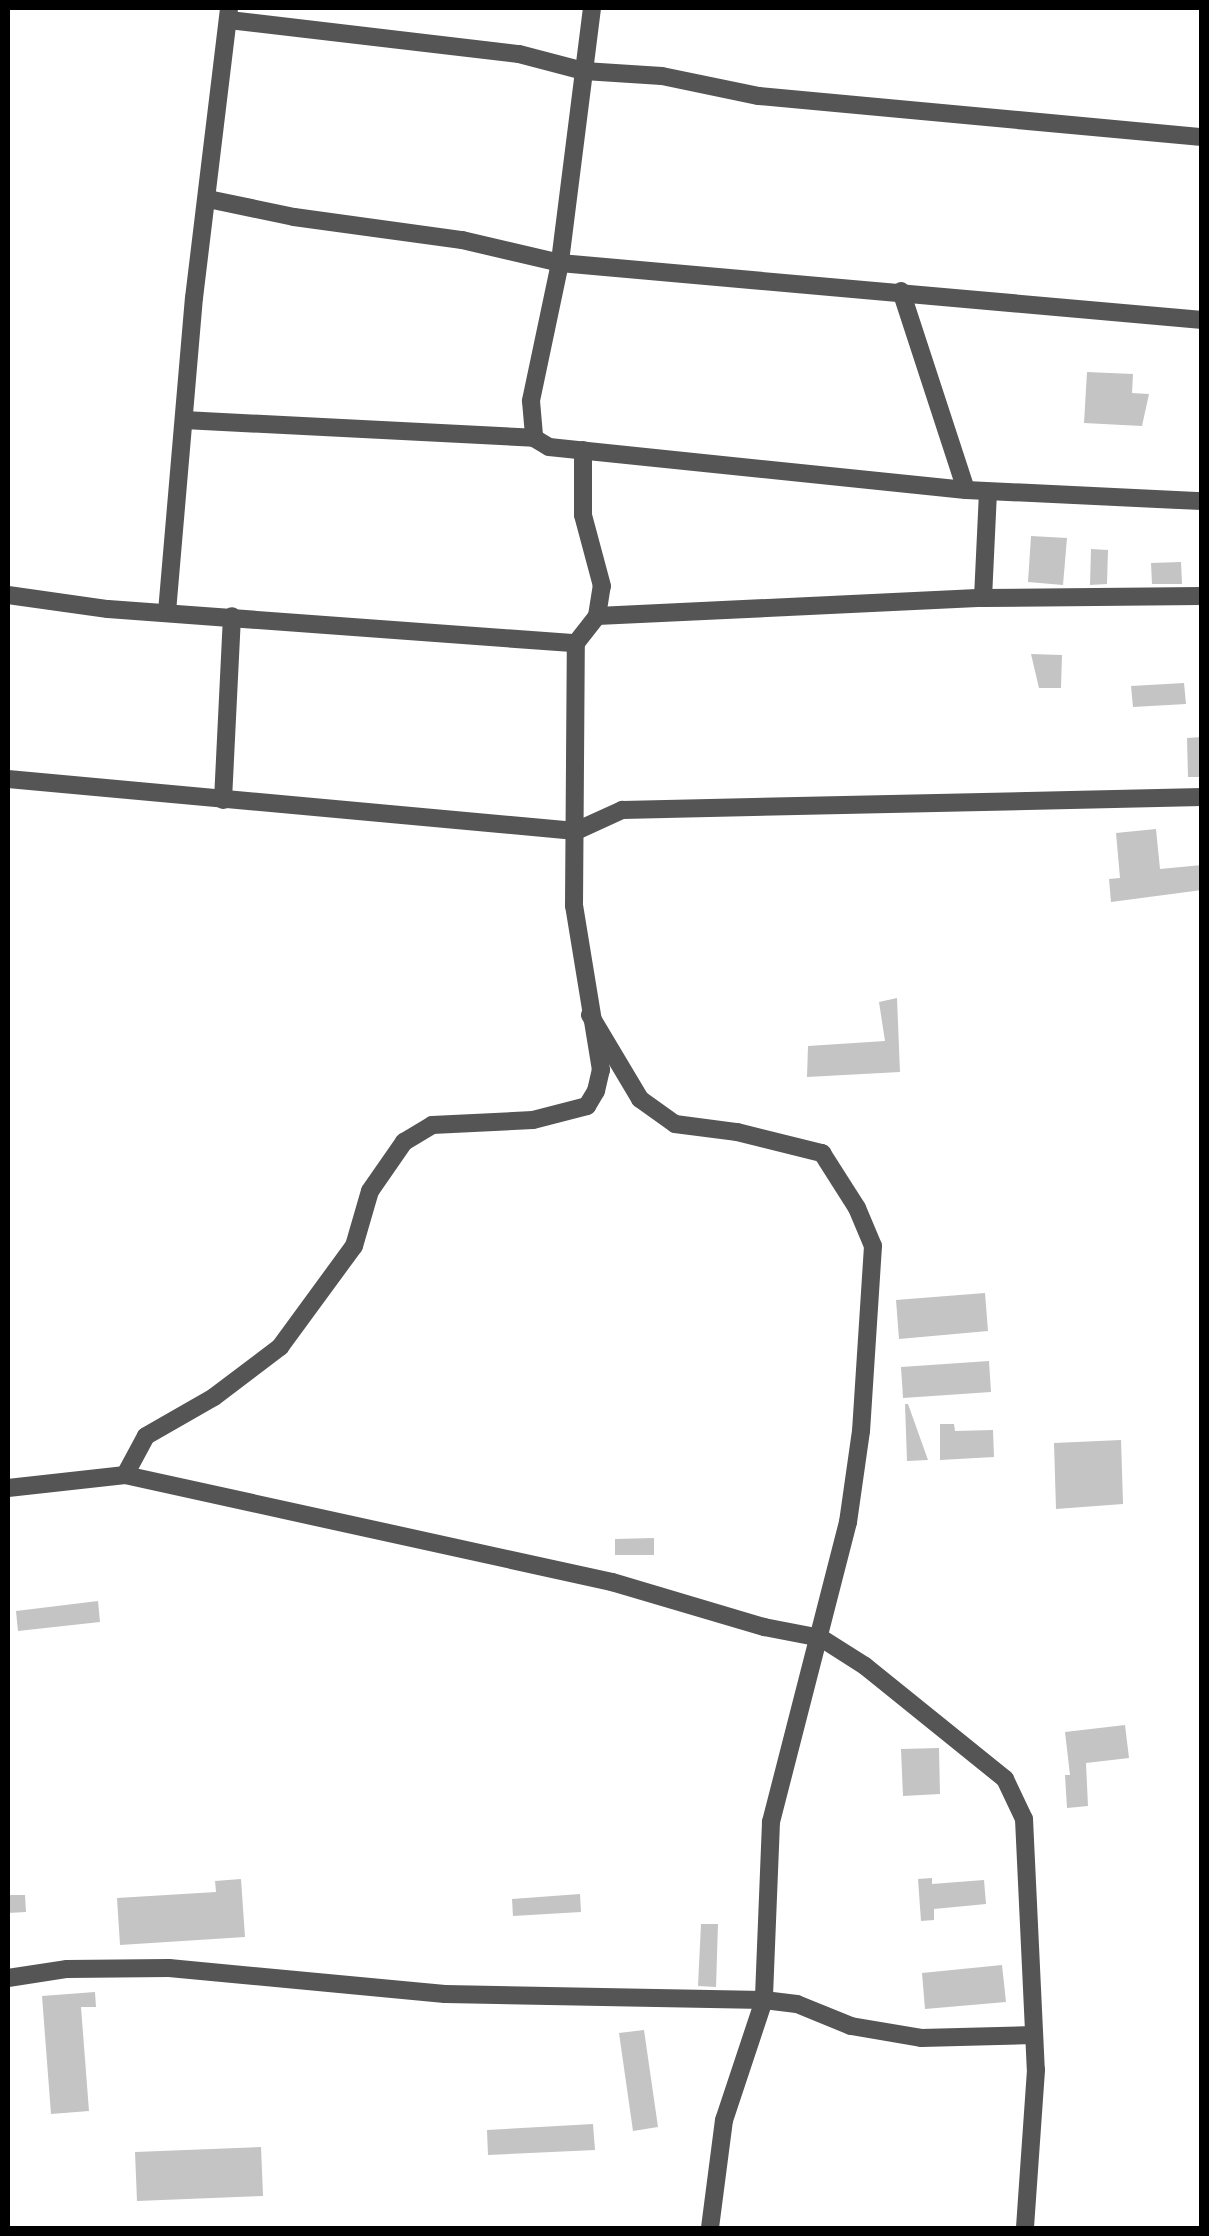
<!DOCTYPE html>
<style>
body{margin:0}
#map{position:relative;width:1209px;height:2236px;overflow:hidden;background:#fff;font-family:"Public Sans",sans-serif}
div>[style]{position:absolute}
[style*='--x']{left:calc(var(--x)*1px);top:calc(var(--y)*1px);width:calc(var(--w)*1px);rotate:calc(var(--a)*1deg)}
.building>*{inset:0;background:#c4c4c4}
.minor>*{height:18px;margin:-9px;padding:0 9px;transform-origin:9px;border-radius:9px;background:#555}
span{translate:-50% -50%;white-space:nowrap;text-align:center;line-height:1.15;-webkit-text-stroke:10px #fff;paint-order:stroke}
.frame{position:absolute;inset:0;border:10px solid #000;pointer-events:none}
</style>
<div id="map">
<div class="building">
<div style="clip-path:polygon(1087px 372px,1133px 374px,1132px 393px,1149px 394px,1142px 426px,1084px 423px)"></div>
<div style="clip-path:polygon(1031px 536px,1067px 538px,1063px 585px,1028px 582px)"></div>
<div style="clip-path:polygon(1091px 549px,1108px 550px,1107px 584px,1090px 585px)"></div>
<div style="clip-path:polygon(1181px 562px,1182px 584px,1152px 584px,1151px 563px)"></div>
<div style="clip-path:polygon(1031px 654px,1062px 655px,1061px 688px,1039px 688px)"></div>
<div style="clip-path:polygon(1184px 683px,1186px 704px,1133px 707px,1131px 686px)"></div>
<div style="clip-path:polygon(1202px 737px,1202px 777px,1188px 777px,1187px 738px)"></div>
<div style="clip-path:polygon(1156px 829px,1160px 869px,1202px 865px,1202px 890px,1111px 902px,1109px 879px,1120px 878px,1116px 833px)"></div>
<div style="clip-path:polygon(897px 998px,900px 1072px,807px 1077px,808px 1046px,885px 1041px,879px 1002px)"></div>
<div style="clip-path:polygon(985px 1293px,988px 1331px,899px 1339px,896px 1300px)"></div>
<div style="clip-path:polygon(989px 1361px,991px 1392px,903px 1398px,901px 1367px)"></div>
<div style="clip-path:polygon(905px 1404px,908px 1404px,928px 1460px,907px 1461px)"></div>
<div style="clip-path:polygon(940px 1424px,954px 1424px,955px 1431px,993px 1430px,994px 1457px,940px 1460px)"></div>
<div style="clip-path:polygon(1121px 1440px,1123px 1504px,1056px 1509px,1054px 1443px)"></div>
<div style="clip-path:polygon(654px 1538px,654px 1555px,615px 1555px,615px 1539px)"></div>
<div style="clip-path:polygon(98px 1601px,100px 1622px,18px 1631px,16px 1611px)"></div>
<div style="clip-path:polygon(1125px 1725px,1129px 1758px,1086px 1763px,1088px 1806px,1067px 1808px,1065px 1775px,1070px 1775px,1065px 1732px)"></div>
<div style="clip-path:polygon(939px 1748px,940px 1794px,903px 1796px,901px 1749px)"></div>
<div style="clip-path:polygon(932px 1878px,932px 1884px,984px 1880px,986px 1904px,934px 1909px,934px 1920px,921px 1921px,918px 1879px)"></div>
<div style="clip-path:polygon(241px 1879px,245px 1937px,120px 1945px,117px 1898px,216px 1892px,215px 1881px)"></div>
<div style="clip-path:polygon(580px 1894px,581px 1912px,513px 1916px,512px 1899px)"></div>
<div style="clip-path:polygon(8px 1895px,25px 1895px,26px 1912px,8px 1913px)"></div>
<div style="clip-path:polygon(701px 1924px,718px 1924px,716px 1987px,698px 1986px)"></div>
<div style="clip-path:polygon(1002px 1965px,1006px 2002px,925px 2009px,922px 1973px)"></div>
<div style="clip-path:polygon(95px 1992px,96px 2007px,81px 2007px,89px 2111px,51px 2114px,42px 1996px)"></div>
<div style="clip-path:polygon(644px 2030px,658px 2127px,633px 2131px,619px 2033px)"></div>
<div style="clip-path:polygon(593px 2124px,595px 2150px,488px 2155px,487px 2130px)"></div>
<div style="clip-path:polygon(261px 2147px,263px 2196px,137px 2201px,135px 2152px)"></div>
</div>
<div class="minor">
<div style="--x:592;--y:8;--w:257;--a:97.2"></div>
<div style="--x:560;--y:263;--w:141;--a:101.9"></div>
<div style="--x:531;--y:401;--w:37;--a:85"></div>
<div style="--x:534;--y:438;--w:17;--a:31"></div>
<div style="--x:549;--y:447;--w:419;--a:5.9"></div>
<div style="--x:966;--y:490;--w:236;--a:2.7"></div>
<div style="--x:229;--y:20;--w:292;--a:6.7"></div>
<div style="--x:519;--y:54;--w:67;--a:14.7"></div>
<div style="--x:584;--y:71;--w:78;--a:3.7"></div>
<div style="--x:662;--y:76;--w:99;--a:11.7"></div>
<div style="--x:759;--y:96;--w:445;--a:5.3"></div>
<div style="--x:208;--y:199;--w:88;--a:11.8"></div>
<div style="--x:294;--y:217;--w:170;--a:7.8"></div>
<div style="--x:462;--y:240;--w:101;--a:13.2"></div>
<div style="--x:560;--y:263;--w:645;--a:5.07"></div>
<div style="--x:901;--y:291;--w:209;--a:71.9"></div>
<div style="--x:184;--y:420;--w:350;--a:2.9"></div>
<div style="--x:8;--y:595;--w:101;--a:8"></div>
<div style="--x:108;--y:609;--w:469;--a:4.2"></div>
<div style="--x:983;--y:598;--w:106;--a:-87.3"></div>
<div style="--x:167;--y:612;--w:315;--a:-85.1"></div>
<div style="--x:194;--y:298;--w:292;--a:-83.1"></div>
<div style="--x:597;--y:616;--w:386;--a:-2.7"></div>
<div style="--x:983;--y:598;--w:219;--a:-0.5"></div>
<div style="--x:8;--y:779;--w:570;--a:5.23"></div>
<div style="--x:576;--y:831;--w:51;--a:-24.5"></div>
<div style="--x:622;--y:810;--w:580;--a:-1.28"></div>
<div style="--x:223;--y:800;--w:184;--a:-87.2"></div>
<div style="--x:590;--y:1015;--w:98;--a:59.2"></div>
<div style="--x:640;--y:1099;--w:43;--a:35.5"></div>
<div style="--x:675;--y:1124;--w:63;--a:7.4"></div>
<div style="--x:737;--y:1132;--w:88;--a:13.9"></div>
<div style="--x:822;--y:1153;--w:65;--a:57.5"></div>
<div style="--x:857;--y:1208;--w:41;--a:67.2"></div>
<div style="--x:873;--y:1246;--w:185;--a:93.7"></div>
<div style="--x:861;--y:1431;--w:92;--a:98.1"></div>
<div style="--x:848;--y:1522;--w:310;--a:104.4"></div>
<div style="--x:771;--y:1822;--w:178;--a:92.3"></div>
<div style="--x:764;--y:2000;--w:126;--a:108.4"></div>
<div style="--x:724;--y:2120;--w:109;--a:97.4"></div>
<div style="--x:125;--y:1475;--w:44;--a:-61.7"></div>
<div style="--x:146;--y:1436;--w:78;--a:-29.8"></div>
<div style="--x:214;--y:1397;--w:83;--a:-37.1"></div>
<div style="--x:280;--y:1347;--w:125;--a:-53.8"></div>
<div style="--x:354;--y:1246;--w:57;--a:-73.8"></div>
<div style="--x:370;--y:1191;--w:60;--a:-55.2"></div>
<div style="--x:404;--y:1142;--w:33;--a:-31"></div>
<div style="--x:432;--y:1125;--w:101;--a:-2.8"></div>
<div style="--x:533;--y:1120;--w:56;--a:-14.5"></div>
<div style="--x:587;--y:1106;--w:17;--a:-59"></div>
<div style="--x:596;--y:1091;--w:22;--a:-77"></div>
<div style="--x:601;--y:1070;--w:166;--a:-99.3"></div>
<div style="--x:574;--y:906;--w:263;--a:-89.6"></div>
<div style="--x:576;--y:643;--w:34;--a:-52"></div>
<div style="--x:597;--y:616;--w:30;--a:-81"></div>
<div style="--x:602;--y:586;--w:73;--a:-105"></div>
<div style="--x:583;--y:515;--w:65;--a:-90"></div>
<div style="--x:8;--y:1488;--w:118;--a:-6.3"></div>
<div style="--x:125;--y:1475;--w:499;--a:12.4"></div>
<div style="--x:612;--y:1582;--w:159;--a:16.5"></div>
<div style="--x:764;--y:1627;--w:58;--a:10.9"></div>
<div style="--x:821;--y:1638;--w:52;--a:32.5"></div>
<div style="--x:865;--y:1666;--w:180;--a:38.9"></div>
<div style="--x:1005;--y:1779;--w:44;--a:64.6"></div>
<div style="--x:1024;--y:1819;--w:251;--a:87.3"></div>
<div style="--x:1036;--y:2070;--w:158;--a:94"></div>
<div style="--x:8;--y:1978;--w:60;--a:-8.7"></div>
<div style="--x:67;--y:1969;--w:102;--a:-0.6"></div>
<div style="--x:169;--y:1968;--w:277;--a:5.4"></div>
<div style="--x:445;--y:1994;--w:319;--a:1.1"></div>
<div style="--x:764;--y:2000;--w:33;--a:7"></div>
<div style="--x:797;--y:2004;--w:58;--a:22.2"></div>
<div style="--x:851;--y:2026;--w:71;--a:9.7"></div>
<div style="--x:921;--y:2038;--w:113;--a:-1.5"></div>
</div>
<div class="frame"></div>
</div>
